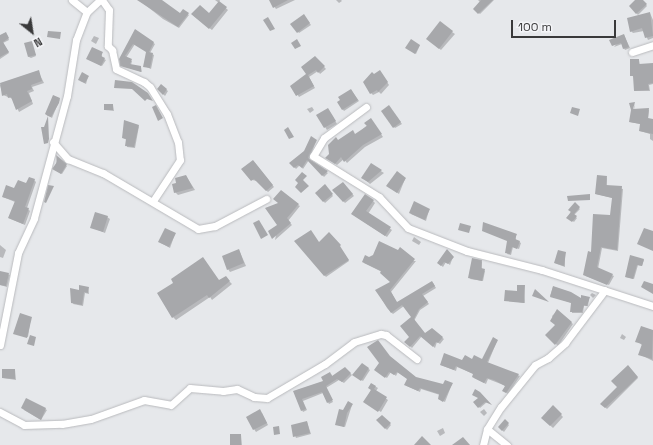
<!DOCTYPE html>
<style>
body{margin:0}
#map{position:relative;width:653px;height:445px;overflow:hidden;background:#e6e8eb;font-family:"Space Grotesk",sans-serif}
div>[style]{position:absolute}
[style*='--x']{left:calc(var(--x)*1px);top:calc(var(--y)*1px);width:calc(var(--w)*1px);rotate:calc(var(--a)*1deg)}
.shadow>*{inset:0;background:#0003}
.building>*{inset:0;background:#a7a8ab}
.roads{filter:drop-shadow(0 0 1px #b9babd) drop-shadow(0 0 1px #b9babd)}
.street>*{height:7px;margin:-3.5px;padding:0 3.5px;transform-origin:3.5px;border-radius:3.5px;background:#fff}
span{translate:-50% -50%;white-space:nowrap;text-align:center;line-height:1.15;-webkit-text-stroke:3px #f4f5f8;paint-order:stroke}
.north{position:absolute;left:12px;top:12px;width:40px;height:40px;-webkit-text-stroke:3px #f4f5f8;paint-order:stroke;rotate:150deg;font-size:11px;font-weight:700;line-height:16px;text-align:center;color:#39393a}
.north::after{content:'';display:block;margin:auto;width:14px;height:18px;background:#39393a;clip-path:polygon(50% 0,100% 100%,50% 72%,0 100%)}
.scale{position:absolute;left:511px;top:20px;width:105px;height:18px;box-sizing:border-box;border:2px solid #39393a;border-top:0;padding-left:5px;font-size:12px;line-height:14px;white-space:nowrap;color:#39393a;-webkit-text-stroke:3px #f4f5f8;paint-order:stroke}
</style>
<div id="map">
<div class="shadow">
<div style="clip-path:polygon(139px 0,161px 0,180px 15px,183px 10px,189px 15px,179px 28px,163px 19px)"></div>
<div style="clip-path:polygon(215px 0,220px 0,219px 2px,228px 10px,212px 30px,194px 16px,209px 14px,219px 3px)"></div>
<div style="clip-path:polygon(270px 0,295px 0,276px 9px)"></div>
<div style="clip-path:polygon(336px 0,341px 0,342px 1px,339px 3px)"></div>
<div style="clip-path:polygon(478px 0,494px 0,480px 14px,474px 9px,480px 2px)"></div>
<div style="clip-path:polygon(637px 0,642px 0,647px 6px,638px 15px,630px 6px)"></div>
<div style="clip-path:polygon(650px 13px,653px 20px,653px 38px,648px 40px,644px 31px,633px 33px,631px 31px)"></div>
<div style="clip-path:polygon(305px 17px,311px 25px,299px 33px,292px 24px)"></div>
<div style="clip-path:polygon(135px 31px,155px 44px,150px 53px,154px 55px,151px 69px,144px 66px,147px 52px,135px 44px,126px 58px,132px 61px,131px 65px,141px 67px,142px 72px,121px 65px)"></div>
<div style="clip-path:polygon(452px 32px,455px 34px,441px 50px,430px 41px)"></div>
<div style="clip-path:polygon(7px 35px,9px 40px,3px 43px,9px 53px,0 59px,0 36px)"></div>
<div style="clip-path:polygon(624px 35px,630px 48px,625px 50px,622px 44px,614px 47px)"></div>
<div style="clip-path:polygon(94px 36px,99px 38px,96px 44px,91px 41px)"></div>
<div style="clip-path:polygon(31px 42px,36px 56px,31px 58px,29px 57px)"></div>
<div style="clip-path:polygon(420px 45px,416px 54px,408px 49px)"></div>
<div style="clip-path:polygon(102px 52px,102px 58px,106px 60px,102px 66px,88px 59px)"></div>
<div style="clip-path:polygon(315px 57px,326px 69px,320px 74px,318px 71px,309px 77px,315px 88px,299px 97px,292px 86px,307px 75px)"></div>
<div style="clip-path:polygon(639px 60px,640px 65px,653px 64px,653px 84px,649px 85px,650px 91px,635px 91px,634px 77px,631px 75px)"></div>
<div style="clip-path:polygon(38px 71px,44px 83px,32px 87px,34px 91px,29px 93px,33px 104px,19px 112px,13px 99px,3px 95px,0 85px)"></div>
<div style="clip-path:polygon(382px 74px,389px 85px,381px 94px,379px 92px,373px 95px,371px 93px)"></div>
<div style="clip-path:polygon(88px 77px,86px 84px,80px 81px)"></div>
<div style="clip-path:polygon(161px 86px,168px 91px,165px 96px,158px 89px)"></div>
<div style="clip-path:polygon(351px 90px,359px 101px,344px 111px,338px 103px)"></div>
<div style="clip-path:polygon(60px 99px,52px 118px,47px 115px)"></div>
<div style="clip-path:polygon(635px 103px,634px 110px,649px 110px,648px 119px,653px 120px,653px 141px,650px 139px,650px 134px,640px 131px,641px 124px,630px 122px)"></div>
<div style="clip-path:polygon(113px 105px,114px 111px,105px 110px)"></div>
<div style="clip-path:polygon(312px 107px,314px 110px,310px 113px,307px 109px)"></div>
<div style="clip-path:polygon(390px 108px,402px 124px,395px 128px,394px 127px)"></div>
<div style="clip-path:polygon(330px 112px,337px 124px,327px 130px,325px 127px)"></div>
<div style="clip-path:polygon(372px 121px,383px 137px,365px 147px,347px 163px,344px 159px,337px 165px,328px 159px,339px 141px,356px 135px)"></div>
<div style="clip-path:polygon(139px 126px,135px 148px,127px 147px,127px 140px,123px 138px)"></div>
<div style="clip-path:polygon(316px 141px,309px 160px,328px 173px,324px 177px,309px 160px,303px 169px,300px 165px,296px 169px,291px 163px)"></div>
<div style="clip-path:polygon(57px 157px,67px 166px,62px 174px,55px 170px)"></div>
<div style="clip-path:polygon(255px 163px,274px 187px,268px 192px,257px 181px,252px 180px)"></div>
<div style="clip-path:polygon(371px 165px,384px 173px,370px 184px,363px 178px)"></div>
<div style="clip-path:polygon(186px 176px,195px 190px,178px 195px,175px 192px,177px 184px)"></div>
<div style="clip-path:polygon(607px 177px,607px 186px,623px 189px,618px 251px,602px 248px,598px 269px,614px 276px,609px 285px,586px 276px,592px 253px,611px 216px,613px 198px,596px 194px)"></div>
<div style="clip-path:polygon(405px 179px,399px 194px,389px 187px)"></div>
<div style="clip-path:polygon(34px 180px,36px 182px,27px 208px,30px 211px,25px 225px,11px 219px,9px 218px,15px 202px,3px 197px)"></div>
<div style="clip-path:polygon(343px 183px,354px 196px,345px 203px,334px 190px)"></div>
<div style="clip-path:polygon(325px 186px,333px 196px,325px 203px,317px 193px)"></div>
<div style="clip-path:polygon(373px 201px,375px 203px,368px 214px,392px 230px,387px 237px,355px 216px)"></div>
<div style="clip-path:polygon(575px 204px,580px 209px,574px 215px,577px 218px,574px 222px,568px 217px)"></div>
<div style="clip-path:polygon(298px 205px,300px 206px,288px 221px,292px 225px,275px 240px,278px 225px)"></div>
<div style="clip-path:polygon(429px 210px,426px 221px,411px 214px)"></div>
<div style="clip-path:polygon(107px 217px,110px 219px,105px 233px,91px 227px)"></div>
<div style="clip-path:polygon(175px 234px,170px 248px,161px 243px)"></div>
<div style="clip-path:polygon(516px 234px,516px 240px,521px 243px,519px 249px,513px 247px,511px 255px,507px 254px)"></div>
<div style="clip-path:polygon(331px 235px,349px 261px,326px 277px,296px 241px,320px 243px)"></div>
<div style="clip-path:polygon(414px 237px,421px 242px,419px 245px,412px 241px)"></div>
<div style="clip-path:polygon(0 245px,6px 250px,3px 258px,0 257px)"></div>
<div style="clip-path:polygon(239px 250px,246px 266px,230px 272px,228px 269px)"></div>
<div style="clip-path:polygon(565px 253px,565px 267px,557px 264px,555px 263px)"></div>
<div style="clip-path:polygon(631px 256px,644px 260px,642px 266px,638px 265px,634px 279px,626px 277px)"></div>
<div style="clip-path:polygon(453px 257px,450px 265px,446px 262px,443px 267px,438px 263px)"></div>
<div style="clip-path:polygon(369px 258px,416px 261px,391px 292px,397px 303px,433px 283px,436px 288px,423px 296px,429px 304px,420px 310px,414px 321px,426px 335px,432px 330px,444px 339px,440px 344px,437px 342px,435px 348px,422px 336px,412px 348px,406px 342px,410px 337px,413px 317px,404px 306px,393px 314px,387px 308px,377px 291px,391px 282px,382px 272px,364px 263px)"></div>
<div style="clip-path:polygon(482px 261px,482px 269px,485px 271px,483px 281px,470px 279px)"></div>
<div style="clip-path:polygon(0 272px,10px 275px,7px 287px,0 285px)"></div>
<div style="clip-path:polygon(228px 280px,232px 284px,212px 300px,210px 297px,176px 320px,173px 317px,220px 281px)"></div>
<div style="clip-path:polygon(524px 286px,525px 303px,505px 300px)"></div>
<div style="clip-path:polygon(553px 287px,581px 300px,589px 298px,588px 306px,584px 306px,583px 313px,572px 313px,572px 303px,550px 296px)"></div>
<div style="clip-path:polygon(88px 288px,89px 294px,85px 293px,83px 306px,73px 304px,79px 291px)"></div>
<div style="clip-path:polygon(592px 293px,596px 295px,593px 298px,590px 295px)"></div>
<div style="clip-path:polygon(557px 311px,573px 324px,558px 346px,547px 335px,557px 325px,552px 316px)"></div>
<div style="clip-path:polygon(31px 317px,28px 337px,14px 333px)"></div>
<div style="clip-path:polygon(653px 330px,653px 361px,639px 354px,643px 346px,637px 341px)"></div>
<div style="clip-path:polygon(622px 334px,626px 337px,624px 340px,620px 338px)"></div>
<div style="clip-path:polygon(497px 341px,488px 363px,520px 376px,508px 394px,505px 392px,506px 386px,488px 379px,486px 384px,474px 378px,474px 374px,457px 367px,456px 371px,441px 365px,482px 360px)"></div>
<div style="clip-path:polygon(390px 357px,416px 378px,444px 386px,452px 384px,445px 402px,439px 399px,440px 395px,421px 389px,420px 392px,407px 386px,408px 379px,398px 372px,396px 376px,391px 372px,387px 378px,377px 371px)"></div>
<div style="clip-path:polygon(362px 364px,370px 370px,363px 381px,355px 376px)"></div>
<div style="clip-path:polygon(628px 367px,638px 378px,607px 409px,602px 404px,619px 387px)"></div>
<div style="clip-path:polygon(345px 368px,352px 375px,344px 383px,339px 380px,326px 388px,333px 402px,329px 404px,323px 393px,303px 401px,307px 410px,303px 412px,294px 392px,325px 381px,331px 374px,333px 377px)"></div>
<div style="clip-path:polygon(15px 370px,16px 380px,3px 378px)"></div>
<div style="clip-path:polygon(371px 384px,378px 388px,376px 391px,388px 400px,381px 412px,365px 402px,371px 390px)"></div>
<div style="clip-path:polygon(479px 399px,487px 402px,480px 408px,479px 407px)"></div>
<div style="clip-path:polygon(27px 400px,47px 410px,41px 420px,24px 410px)"></div>
<div style="clip-path:polygon(352px 405px,345px 427px,338px 425px,343px 411px)"></div>
<div style="clip-path:polygon(553px 406px,563px 417px,553px 428px,542px 418px)"></div>
<div style="clip-path:polygon(484px 409px,487px 413px,484px 416px,480px 412px)"></div>
<div style="clip-path:polygon(262px 413px,268px 425px,256px 432px,254px 429px)"></div>
<div style="clip-path:polygon(382px 416px,391px 425px,387px 430px,378px 420px)"></div>
<div style="clip-path:polygon(505px 421px,509px 425px,504px 432px,499px 427px)"></div>
<div style="clip-path:polygon(307px 422px,311px 434px,296px 438px,292px 426px)"></div>
<div style="clip-path:polygon(443px 428px,445px 433px,440px 436px,437px 431px)"></div>
<div style="clip-path:polygon(241px 435px,242px 445px,231px 445px)"></div>
</div>
<div class="building">
<div style="clip-path:polygon(137px 0,162px 0,180px 13px,183px 9px,189px 13px,178px 27px)"></div>
<div style="clip-path:polygon(269px 0,288px 0,273px 8px)"></div>
<div style="clip-path:polygon(481px 0,493px 0,478px 14px,473px 9px)"></div>
<div style="clip-path:polygon(635px 0,643px 0,647px 4px,636px 14px,629px 6px)"></div>
<div style="clip-path:polygon(219px 1px,227px 7px,209px 29px,191px 14px,200px 5px,209px 13px)"></div>
<div style="clip-path:polygon(650px 12px,653px 36px,645px 38px,642px 28px,630px 32px,627px 18px)"></div>
<div style="clip-path:polygon(304px 14px,310px 23px,297px 33px,290px 24px)"></div>
<div style="clip-path:polygon(268px 17px,275px 29px,270px 31px,263px 20px)"></div>
<div style="clip-path:polygon(440px 21px,453px 31px,439px 49px,426px 39px)"></div>
<div style="clip-path:polygon(135px 29px,154px 42px,149px 52px,153px 53px,150px 68px,143px 67px,146px 52px,133px 44px,125px 56px,132px 59px,130px 64px,141px 66px,141px 72px,120px 66px,119px 59px)"></div>
<div style="clip-path:polygon(48px 31px,61px 32px,60px 39px,47px 37px)"></div>
<div style="clip-path:polygon(6px 32px,9px 38px,3px 42px,9px 52px,0 57px,0 35px)"></div>
<div style="clip-path:polygon(624px 34px,629px 47px,623px 49px,621px 43px,612px 46px,609px 40px)"></div>
<div style="clip-path:polygon(297px 39px,301px 46px,295px 49px,291px 43px)"></div>
<div style="clip-path:polygon(411px 39px,420px 45px,415px 54px,405px 48px)"></div>
<div style="clip-path:polygon(32px 41px,36px 55px,28px 57px,24px 43px)"></div>
<div style="clip-path:polygon(92px 47px,103px 52px,101px 56px,105px 58px,101px 66px,86px 59px)"></div>
<div style="clip-path:polygon(315px 56px,325px 66px,318px 73px,316px 70px,308px 75px,314px 86px,296px 96px,290px 86px,306px 74px,301px 67px)"></div>
<div style="clip-path:polygon(630px 59px,639px 59px,639px 64px,653px 63px,653px 83px,648px 84px,649px 90px,634px 91px,633px 76px,630px 76px)"></div>
<div style="clip-path:polygon(39px 70px,42px 81px,31px 85px,32px 89px,27px 91px,32px 101px,16px 110px,11px 97px,8px 98px,7px 94px,2px 96px,0 83px)"></div>
<div style="clip-path:polygon(380px 70px,388px 82px,378px 92px,377px 90px,370px 94px,363px 82px,372px 72px,374px 74px)"></div>
<div style="clip-path:polygon(82px 72px,89px 76px,85px 83px,78px 80px)"></div>
<div style="clip-path:polygon(115px 80px,132px 82px,148px 93px,153px 101px,147px 99px,145px 101px,132px 89px,114px 88px)"></div>
<div style="clip-path:polygon(161px 84px,167px 89px,163px 95px,157px 89px)"></div>
<div style="clip-path:polygon(351px 89px,358px 100px,342px 110px,337px 102px,340px 100px,338px 97px)"></div>
<div style="clip-path:polygon(53px 95px,60px 98px,59px 103px,51px 117px,48px 116px,49px 139px,48px 143px,44px 144px,41px 127px,44px 127px,48px 116px,45px 114px)"></div>
<div style="clip-path:polygon(635px 102px,633px 109px,649px 108px,648px 118px,653px 119px,653px 134px,639px 131px,640px 124px,629px 122px,631px 110px,629px 103px)"></div>
<div style="clip-path:polygon(104px 104px,113px 104px,113px 110px,104px 110px)"></div>
<div style="clip-path:polygon(156px 105px,163px 118px,158px 121px,152px 107px)"></div>
<div style="clip-path:polygon(389px 105px,401px 122px,393px 128px,381px 111px)"></div>
<div style="clip-path:polygon(572px 107px,580px 109px,578px 116px,570px 113px)"></div>
<div style="clip-path:polygon(328px 108px,336px 121px,324px 128px,316px 115px)"></div>
<div style="clip-path:polygon(371px 118px,382px 134px,363px 145px,344px 162px,341px 157px,335px 164px,325px 158px,329px 154px,328px 145px,336px 137px,338px 140px,353px 130px,355px 134px,367px 126px,364px 123px)"></div>
<div style="clip-path:polygon(124px 120px,139px 125px,134px 147px,125px 146px,126px 139px,122px 138px)"></div>
<div style="clip-path:polygon(288px 127px,294px 137px,289px 139px,284px 130px)"></div>
<div style="clip-path:polygon(311px 136px,317px 140px,308px 158px,328px 171px,322px 176px,307px 160px,302px 168px,298px 165px,294px 168px,289px 163px,304px 151px)"></div>
<div style="clip-path:polygon(56px 155px,67px 164px,61px 174px,52px 169px,57px 162px)"></div>
<div style="clip-path:polygon(253px 160px,273px 185px,266px 191px,254px 179px,251px 181px,241px 169px)"></div>
<div style="clip-path:polygon(371px 163px,382px 170px,368px 182px,361px 178px)"></div>
<div style="clip-path:polygon(397px 171px,406px 178px,397px 193px,386px 186px)"></div>
<div style="clip-path:polygon(302px 172px,307px 176px,303px 180px,309px 186px,301px 193px,295px 187px,298px 183px,295px 180px)"></div>
<div style="clip-path:polygon(186px 175px,193px 188px,174px 193px,172px 184px,176px 183px,175px 178px)"></div>
<div style="clip-path:polygon(597px 175px,607px 176px,606px 185px,622px 186px,617px 250px,601px 247px,597px 267px,613px 274px,607px 285px,583px 275px,588px 251px,591px 252px,593px 214px,610px 215px,612px 198px,595px 194px)"></div>
<div style="clip-path:polygon(29px 177px,35px 179px,25px 207px,29px 208px,23px 224px,8px 218px,15px 201px,2px 197px,6px 185px,14px 188px,18px 180px,26px 183px)"></div>
<div style="clip-path:polygon(343px 182px,353px 194px,343px 202px,332px 190px)"></div>
<div style="clip-path:polygon(325px 184px,333px 194px,323px 202px,315px 193px)"></div>
<div style="clip-path:polygon(48px 185px,54px 186px,46px 203px,44px 202px)"></div>
<div style="clip-path:polygon(281px 190px,299px 204px,287px 218px,291px 223px,272px 239px,268px 231px,277px 225px,265px 208px,278px 203px,273px 199px)"></div>
<div style="clip-path:polygon(365px 194px,374px 200px,366px 211px,391px 227px,385px 236px,351px 214px)"></div>
<div style="clip-path:polygon(590px 194px,590px 200px,568px 201px,567px 196px)"></div>
<div style="clip-path:polygon(414px 201px,430px 209px,425px 220px,409px 213px)"></div>
<div style="clip-path:polygon(575px 202px,580px 207px,574px 214px,577px 216px,572px 222px,566px 218px,571px 212px,568px 210px)"></div>
<div style="clip-path:polygon(95px 212px,108px 216px,103px 232px,90px 228px)"></div>
<div style="clip-path:polygon(259px 220px,268px 235px,261px 239px,253px 223px)"></div>
<div style="clip-path:polygon(483px 222px,517px 234px,515px 239px,520px 241px,517px 249px,512px 247px,510px 254px,505px 253px,507px 241px,482px 231px)"></div>
<div style="clip-path:polygon(460px 223px,471px 226px,469px 233px,458px 230px)"></div>
<div style="clip-path:polygon(165px 228px,176px 233px,169px 247px,158px 242px)"></div>
<div style="clip-path:polygon(644px 228px,653px 231px,653px 251px,637px 244px)"></div>
<div style="clip-path:polygon(311px 230px,319px 242px,329px 232px,341px 245px,340px 246px,349px 260px,324px 276px,294px 241px)"></div>
<div style="clip-path:polygon(379px 241px,398px 250px,400px 247px,415px 259px,390px 290px,397px 302px,432px 281px,435px 286px,422px 294px,428px 302px,419px 309px,414px 319px,425px 333px,432px 328px,443px 337px,438px 343px,436px 342px,433px 347px,420px 336px,410px 347px,404px 342px,409px 337px,400px 326px,411px 317px,402px 305px,391px 313px,375px 290px,390px 282px,380px 273px,381px 271px,362px 262px,365px 255px,369px 257px,373px 255px)"></div>
<div style="clip-path:polygon(239px 249px,244px 263px,227px 270px,222px 256px)"></div>
<div style="clip-path:polygon(447px 249px,454px 257px,448px 264px,444px 262px,441px 266px,437px 263px)"></div>
<div style="clip-path:polygon(558px 250px,566px 252px,564px 266px,554px 263px)"></div>
<div style="clip-path:polygon(630px 255px,644px 259px,642px 266px,637px 265px,633px 279px,625px 277px)"></div>
<div style="clip-path:polygon(203px 257px,219px 280px,226px 276px,230px 281px,209px 298px,207px 295px,172px 318px,157px 293px,173px 283px,171px 279px)"></div>
<div style="clip-path:polygon(472px 258px,482px 260px,481px 268px,485px 269px,482px 281px,468px 278px)"></div>
<div style="clip-path:polygon(0 271px,9px 273px,6px 286px,0 285px)"></div>
<div style="clip-path:polygon(644px 281px,653px 284px,653px 294px,641px 287px)"></div>
<div style="clip-path:polygon(79px 285px,89px 287px,88px 293px,84px 292px,82px 305px,71px 303px,70px 288px,79px 290px)"></div>
<div style="clip-path:polygon(517px 285px,525px 285px,524px 303px,504px 301px,505px 290px,517px 291px)"></div>
<div style="clip-path:polygon(553px 286px,571px 292px,581px 298px,581px 295px,590px 297px,587px 306px,584px 305px,582px 312px,570px 312px,571px 303px,550px 297px)"></div>
<div style="clip-path:polygon(535px 289px,549px 302px,532px 296px)"></div>
<div style="clip-path:polygon(557px 309px,572px 322px,555px 345px,545px 335px,555px 325px,550px 321px)"></div>
<div style="clip-path:polygon(20px 313px,32px 317px,27px 338px,13px 334px)"></div>
<div style="clip-path:polygon(641px 326px,653px 330px,652px 359px,638px 355px,642px 344px,635px 342px)"></div>
<div style="clip-path:polygon(30px 335px,36px 337px,34px 346px,27px 344px)"></div>
<div style="clip-path:polygon(493px 337px,498px 340px,487px 362px,519px 374px,506px 393px,502px 391px,505px 386px,494px 380px,487px 378px,484px 383px,472px 377px,473px 374px,456px 366px,454px 370px,440px 365px,444px 353px,462px 360px,465px 355px,472px 359px,474px 355px,482px 359px)"></div>
<div style="clip-path:polygon(378px 340px,390px 356px,416px 377px,443px 384px,445px 380px,453px 383px,443px 402px,438px 399px,439px 394px,420px 388px,418px 391px,404px 385px,407px 379px,397px 372px,394px 375px,389px 372px,385px 378px,374px 370px,379px 363px,367px 347px)"></div>
<div style="clip-path:polygon(362px 363px,369px 368px,361px 381px,352px 375px)"></div>
<div style="clip-path:polygon(628px 365px,638px 377px,605px 408px,600px 404px,617px 387px,611px 381px)"></div>
<div style="clip-path:polygon(345px 367px,351px 373px,342px 382px,337px 379px,326px 386px,333px 400px,327px 403px,322px 392px,302px 399px,306px 409px,301px 411px,293px 391px,323px 381px,321px 377px,330px 372px,332px 376px)"></div>
<div style="clip-path:polygon(2px 369px,15px 369px,15px 379px,2px 378px)"></div>
<div style="clip-path:polygon(371px 383px,376px 386px,374px 389px,387px 397px,378px 412px,363px 402px,371px 390px,368px 388px)"></div>
<div style="clip-path:polygon(475px 389px,480px 392px,492px 405px,485px 402px,478px 408px,473px 402px,478px 398px,472px 395px)"></div>
<div style="clip-path:polygon(26px 398px,46px 408px,41px 420px,21px 408px)"></div>
<div style="clip-path:polygon(348px 401px,353px 404px,347px 413px,344px 427px,335px 425px,339px 409px,343px 410px)"></div>
<div style="clip-path:polygon(553px 405px,562px 414px,550px 426px,541px 418px)"></div>
<div style="clip-path:polygon(260px 409px,267px 423px,253px 430px,246px 417px)"></div>
<div style="clip-path:polygon(382px 415px,391px 423px,385px 429px,376px 420px)"></div>
<div style="clip-path:polygon(505px 419px,509px 423px,502px 431px,498px 427px)"></div>
<div style="clip-path:polygon(307px 421px,310px 433px,293px 437px,291px 425px)"></div>
<div style="clip-path:polygon(279px 426px,280px 434px,274px 435px,273px 427px)"></div>
<div style="clip-path:polygon(230px 434px,241px 434px,241px 445px,230px 445px)"></div>
<div style="clip-path:polygon(422px 436px,431px 445px,414px 445px)"></div>
<div style="clip-path:polygon(463px 437px,470px 445px,452px 445px)"></div>
</div>
<div class="roads">
<div class="street">
<div style="--x:72;--y:0;--w:19;--a:39"></div>
<div style="--x:102;--y:0;--w:12;--a:55"></div>
<div style="--x:109;--y:10;--w:36;--a:92"></div>
<div style="--x:108;--y:46;--w:6;--a:45"></div>
<div style="--x:112;--y:50;--w:19;--a:78"></div>
<div style="--x:116;--y:69;--w:31;--a:25"></div>
<div style="--x:144;--y:82;--w:8;--a:40"></div>
<div style="--x:150;--y:87;--w:32;--a:58"></div>
<div style="--x:167;--y:114;--w:30;--a:69"></div>
<div style="--x:178;--y:142;--w:18;--a:84"></div>
<div style="--x:180;--y:160;--w:49;--a:123.4"></div>
<div style="--x:632;--y:52;--w:22;--a:-18"></div>
<div style="--x:366;--y:107;--w:52;--a:143.6"></div>
<div style="--x:324;--y:138;--w:21;--a:121"></div>
<div style="--x:313;--y:156;--w:78;--a:31.8"></div>
<div style="--x:379;--y:197;--w:42;--a:46.9"></div>
<div style="--x:408;--y:228;--w:63;--a:21.3"></div>
<div style="--x:467;--y:251;--w:77;--a:14.2"></div>
<div style="--x:542;--y:270;--w:117;--a:18"></div>
<div style="--x:53;--y:142;--w:23;--a:49"></div>
<div style="--x:68;--y:159;--w:38;--a:22"></div>
<div style="--x:103;--y:173;--w:110;--a:30.5"></div>
<div style="--x:198;--y:229;--w:17;--a:-10"></div>
<div style="--x:215;--y:226;--w:58;--a:-27.9"></div>
<div style="--x:0;--y:345;--w:94;--a:-78.9"></div>
<div style="--x:18;--y:253;--w:38;--a:-65"></div>
<div style="--x:34;--y:218;--w:126;--a:-74.9"></div>
<div style="--x:67;--y:96;--w:57;--a:-80.9"></div>
<div style="--x:76;--y:40;--w:30;--a:-69"></div>
<div style="--x:87;--y:12;--w:18;--a:-43"></div>
<div style="--x:0;--y:412;--w:27;--a:28"></div>
<div style="--x:24;--y:425;--w:38;--a:-2"></div>
<div style="--x:62;--y:424;--w:29;--a:-10"></div>
<div style="--x:91;--y:419;--w:56;--a:-19.7"></div>
<div style="--x:144;--y:400;--w:27;--a:10"></div>
<div style="--x:171;--y:405;--w:25;--a:-42"></div>
<div style="--x:190;--y:388;--w:33;--a:5"></div>
<div style="--x:223;--y:391;--w:14;--a:-8"></div>
<div style="--x:237;--y:389;--w:19;--a:25"></div>
<div style="--x:254;--y:397;--w:13;--a:4"></div>
<div style="--x:267;--y:398;--w:67;--a:-30.4"></div>
<div style="--x:325;--y:364;--w:36;--a:-37"></div>
<div style="--x:354;--y:342;--w:28;--a:-17"></div>
<div style="--x:381;--y:334;--w:5;--a:11"></div>
<div style="--x:386;--y:335;--w:39;--a:38"></div>
<div style="--x:487;--y:429;--w:26;--a:39"></div>
<div style="--x:483;--y:445;--w:16;--a:-76"></div>
<div style="--x:487;--y:429;--w:26;--a:-58"></div>
<div style="--x:501;--y:407;--w:54;--a:-51"></div>
<div style="--x:535;--y:365;--w:15;--a:-28"></div>
<div style="--x:548;--y:358;--w:23;--a:-41"></div>
<div style="--x:565;--y:343;--w:66;--a:-53"></div>
</div>
</div>
<div class="north">N</div>
<div class="scale">100 m</div>
</div>
